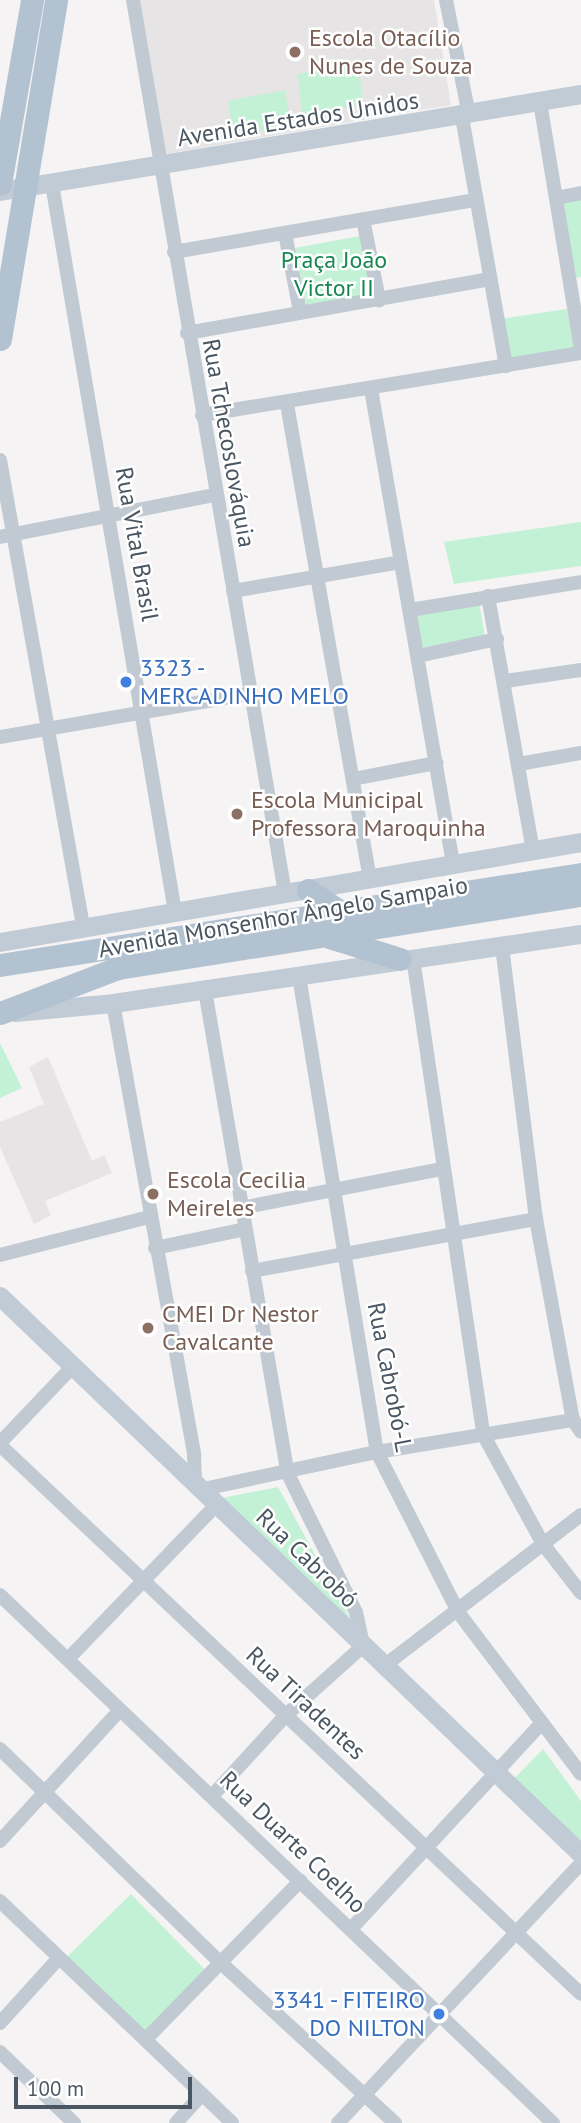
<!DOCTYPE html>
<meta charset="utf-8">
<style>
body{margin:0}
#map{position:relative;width:581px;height:2123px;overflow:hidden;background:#f5f3f3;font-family:"PT Sans",sans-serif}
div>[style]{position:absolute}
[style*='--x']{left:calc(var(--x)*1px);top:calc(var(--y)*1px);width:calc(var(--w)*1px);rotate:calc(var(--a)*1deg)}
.education>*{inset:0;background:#e6e4e5}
.green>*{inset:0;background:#c3f1d5}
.street>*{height:14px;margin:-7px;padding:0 7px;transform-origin:7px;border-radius:7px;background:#c1cad2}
.secondary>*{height:19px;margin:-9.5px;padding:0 9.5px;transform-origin:9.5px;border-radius:9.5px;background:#c1cbd6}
.primary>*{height:23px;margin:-11.5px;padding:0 11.5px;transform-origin:11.5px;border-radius:11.5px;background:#b3c2d1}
.dots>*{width:19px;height:19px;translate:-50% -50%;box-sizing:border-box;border:4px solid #fff;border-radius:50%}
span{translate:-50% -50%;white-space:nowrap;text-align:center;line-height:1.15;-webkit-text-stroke:5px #fff;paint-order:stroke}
.education-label{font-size:24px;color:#785e54}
.left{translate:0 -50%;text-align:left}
.street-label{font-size:24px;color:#4a5661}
.park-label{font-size:24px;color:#17864f}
.shop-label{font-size:24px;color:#366cbe}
.right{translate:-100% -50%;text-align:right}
.scale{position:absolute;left:14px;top:2077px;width:178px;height:32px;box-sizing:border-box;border:4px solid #4a5661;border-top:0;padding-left:9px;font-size:21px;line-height:24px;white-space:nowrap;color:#4a5661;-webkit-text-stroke:5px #fff;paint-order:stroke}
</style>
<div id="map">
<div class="education">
<div style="clip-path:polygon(139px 0,434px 0,451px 105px,165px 154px)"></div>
<div style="clip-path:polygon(48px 1057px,92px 1161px,104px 1155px,112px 1173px,45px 1201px,51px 1215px,34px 1224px,0 1147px,0 1122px,44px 1104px,29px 1067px)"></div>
</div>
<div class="green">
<div style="clip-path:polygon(358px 61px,363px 104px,302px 117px,298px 74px)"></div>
<div style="clip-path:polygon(285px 90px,291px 125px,234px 136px,228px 101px)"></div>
<div style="clip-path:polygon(581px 196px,581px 277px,572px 278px,560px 199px)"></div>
<div style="clip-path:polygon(360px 236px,372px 299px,308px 312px,295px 248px)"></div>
<div style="clip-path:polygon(567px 309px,574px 348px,506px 359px,500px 319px)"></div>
<div style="clip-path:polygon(581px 522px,581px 566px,454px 584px,444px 542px)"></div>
<div style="clip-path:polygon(479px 603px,487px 648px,420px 659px,413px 612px)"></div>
<div style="clip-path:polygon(0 1043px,22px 1088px,0 1098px)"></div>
<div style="clip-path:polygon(278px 1487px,353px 1624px,222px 1498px)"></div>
<div style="clip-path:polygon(543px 1749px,581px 1801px,581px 1846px,513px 1780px)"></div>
<div style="clip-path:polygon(131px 1894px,211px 1976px,144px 2042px,64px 1960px)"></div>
</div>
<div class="street">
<div style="--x:133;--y:0;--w:906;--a:80.34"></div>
<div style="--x:446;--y:0;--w:117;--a:78.7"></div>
<div style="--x:540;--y:102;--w:250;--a:80.6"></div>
<div style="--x:462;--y:117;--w:253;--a:80"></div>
<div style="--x:52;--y:184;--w:738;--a:80.41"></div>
<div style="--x:556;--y:198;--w:25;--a:-11"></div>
<div style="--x:363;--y:219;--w:83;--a:78.8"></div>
<div style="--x:285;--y:233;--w:80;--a:79.2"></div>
<div style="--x:174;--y:252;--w:306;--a:-9.8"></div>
<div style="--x:187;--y:333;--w:308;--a:-10.1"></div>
<div style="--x:371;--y:389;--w:481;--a:80.2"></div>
<div style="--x:287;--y:404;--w:482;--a:80.1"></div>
<div style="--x:202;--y:415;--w:384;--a:-9.3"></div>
<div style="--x:0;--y:460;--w:474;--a:79.9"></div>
<div style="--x:0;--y:537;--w:219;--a:-11.1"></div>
<div style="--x:233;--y:591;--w:170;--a:-9.8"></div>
<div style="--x:488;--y:596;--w:258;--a:80"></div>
<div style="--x:410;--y:610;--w:173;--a:-9.3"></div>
<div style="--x:418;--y:656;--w:81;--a:-12.1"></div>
<div style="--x:505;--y:681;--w:77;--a:-8.2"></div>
<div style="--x:0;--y:737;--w:253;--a:-9.8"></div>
<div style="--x:519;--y:764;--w:63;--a:-10.1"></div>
<div style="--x:353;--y:779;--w:85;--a:-10.9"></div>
<div style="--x:502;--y:946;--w:275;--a:82.9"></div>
<div style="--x:536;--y:1219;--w:204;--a:79.6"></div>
<div style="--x:573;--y:1420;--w:14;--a:56"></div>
<div style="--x:413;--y:958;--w:481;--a:81.6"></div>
<div style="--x:483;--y:1434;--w:125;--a:61.4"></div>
<div style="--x:543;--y:1544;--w:62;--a:52.2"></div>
<div style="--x:299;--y:976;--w:482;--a:80.7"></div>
<div style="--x:377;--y:1452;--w:179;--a:63.1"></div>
<div style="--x:458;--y:1612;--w:203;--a:52.8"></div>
<div style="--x:205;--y:990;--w:489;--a:80.3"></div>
<div style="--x:287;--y:1472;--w:156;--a:63.8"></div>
<div style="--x:356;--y:1612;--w:35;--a:78"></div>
<div style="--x:363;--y:1646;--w:103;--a:138.1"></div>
<div style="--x:286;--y:1715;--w:110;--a:132.4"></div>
<div style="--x:113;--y:1003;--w:459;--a:79.8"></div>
<div style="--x:194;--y:1455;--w:32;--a:88"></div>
<div style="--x:241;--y:1208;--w:205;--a:-11"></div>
<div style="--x:155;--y:1248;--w:92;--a:-11.9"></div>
<div style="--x:0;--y:1255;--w:154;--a:-14.3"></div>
<div style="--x:252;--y:1271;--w:289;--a:-10.4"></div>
<div style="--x:0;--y:1443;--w:105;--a:-46.5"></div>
<div style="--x:0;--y:1445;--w:799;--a:43.38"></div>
<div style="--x:199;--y:1490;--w:182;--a:-12.1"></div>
<div style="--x:377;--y:1452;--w:199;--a:-9.3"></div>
<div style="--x:0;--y:1595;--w:765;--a:43.68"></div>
<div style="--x:68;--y:1659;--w:214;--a:-46.1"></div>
<div style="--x:384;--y:1666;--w:248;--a:-37.5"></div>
<div style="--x:0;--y:1749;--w:306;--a:44.1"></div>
<div style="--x:220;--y:1962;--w:238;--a:42.6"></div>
<div style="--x:0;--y:1841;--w:176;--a:-47.5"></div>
<div style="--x:0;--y:1901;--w:321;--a:43.7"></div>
<div style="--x:351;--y:1929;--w:281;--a:-47.2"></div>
<div style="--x:0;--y:2023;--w:86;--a:-47.8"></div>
<div style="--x:146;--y:2039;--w:221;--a:-45.7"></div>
<div style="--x:0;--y:2052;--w:103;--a:43.8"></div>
<div style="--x:176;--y:2123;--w:39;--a:-48"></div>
<div style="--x:338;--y:2123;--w:356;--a:-46.9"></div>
</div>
<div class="secondary">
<div style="--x:0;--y:191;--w:589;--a:-9.48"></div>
<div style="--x:0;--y:942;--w:590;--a:-9.77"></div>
<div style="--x:15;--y:1012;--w:98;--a:-5.2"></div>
<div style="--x:113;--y:1003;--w:473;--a:-8.4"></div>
<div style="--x:0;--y:1296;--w:806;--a:43.84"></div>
</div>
<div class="primary">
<div style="--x:0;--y:184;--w:187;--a:-80.1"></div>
<div style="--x:0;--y:339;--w:344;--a:-80.6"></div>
<div style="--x:308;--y:890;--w:40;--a:34"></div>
<div style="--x:329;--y:937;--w:74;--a:17.2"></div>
<div style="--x:0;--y:965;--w:588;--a:-8.9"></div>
<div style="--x:0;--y:1013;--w:126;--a:-20.9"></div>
<div style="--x:118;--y:968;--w:469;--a:-9"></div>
</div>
<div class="dots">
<div style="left:295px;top:52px;background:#8d6e63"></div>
<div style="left:126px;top:682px;background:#3f7fe0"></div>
<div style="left:237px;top:814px;background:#8d6e63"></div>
<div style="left:153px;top:1194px;background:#8d6e63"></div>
<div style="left:148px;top:1328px;background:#8d6e63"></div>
<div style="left:439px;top:2014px;background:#3f7fe0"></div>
</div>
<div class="education-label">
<span class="left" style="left:309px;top:52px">Escola Otacílio<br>Nunes de Souza</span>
<span class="left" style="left:251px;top:814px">Escola Municipal<br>Professora Maroquinha</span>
<span class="left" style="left:167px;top:1194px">Escola Cecilia<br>Meireles</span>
<span class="left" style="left:162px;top:1328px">CMEI Dr Nestor<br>Cavalcante</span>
</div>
<div class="street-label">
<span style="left:298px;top:119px;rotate:-9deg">Avenida Estados Unidos</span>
<span style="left:229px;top:443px;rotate:80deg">Rua Tchecoslováquia</span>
<span style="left:137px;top:544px;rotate:80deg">Rua Vital Brasil</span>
<span style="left:283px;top:917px;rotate:-10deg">Avenida Monsenhor Ângelo Sampaio</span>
<span style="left:390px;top:1377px;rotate:79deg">Rua Cabrobó-L</span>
<span style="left:307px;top:1558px;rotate:44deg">Rua Cabrobó</span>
<span style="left:306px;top:1703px;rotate:43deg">Rua Tiradentes</span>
<span style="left:293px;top:1842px;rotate:44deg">Rua Duarte Coelho</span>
</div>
<div class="park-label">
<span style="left:334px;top:274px">Praça João<br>Victor II</span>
</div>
<div class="shop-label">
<span class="left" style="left:140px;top:682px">3323 -<br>MERCADINHO MELO</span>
<span class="right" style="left:425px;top:2014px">3341 - FITEIRO<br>DO NILTON</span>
</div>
<div class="scale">100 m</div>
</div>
